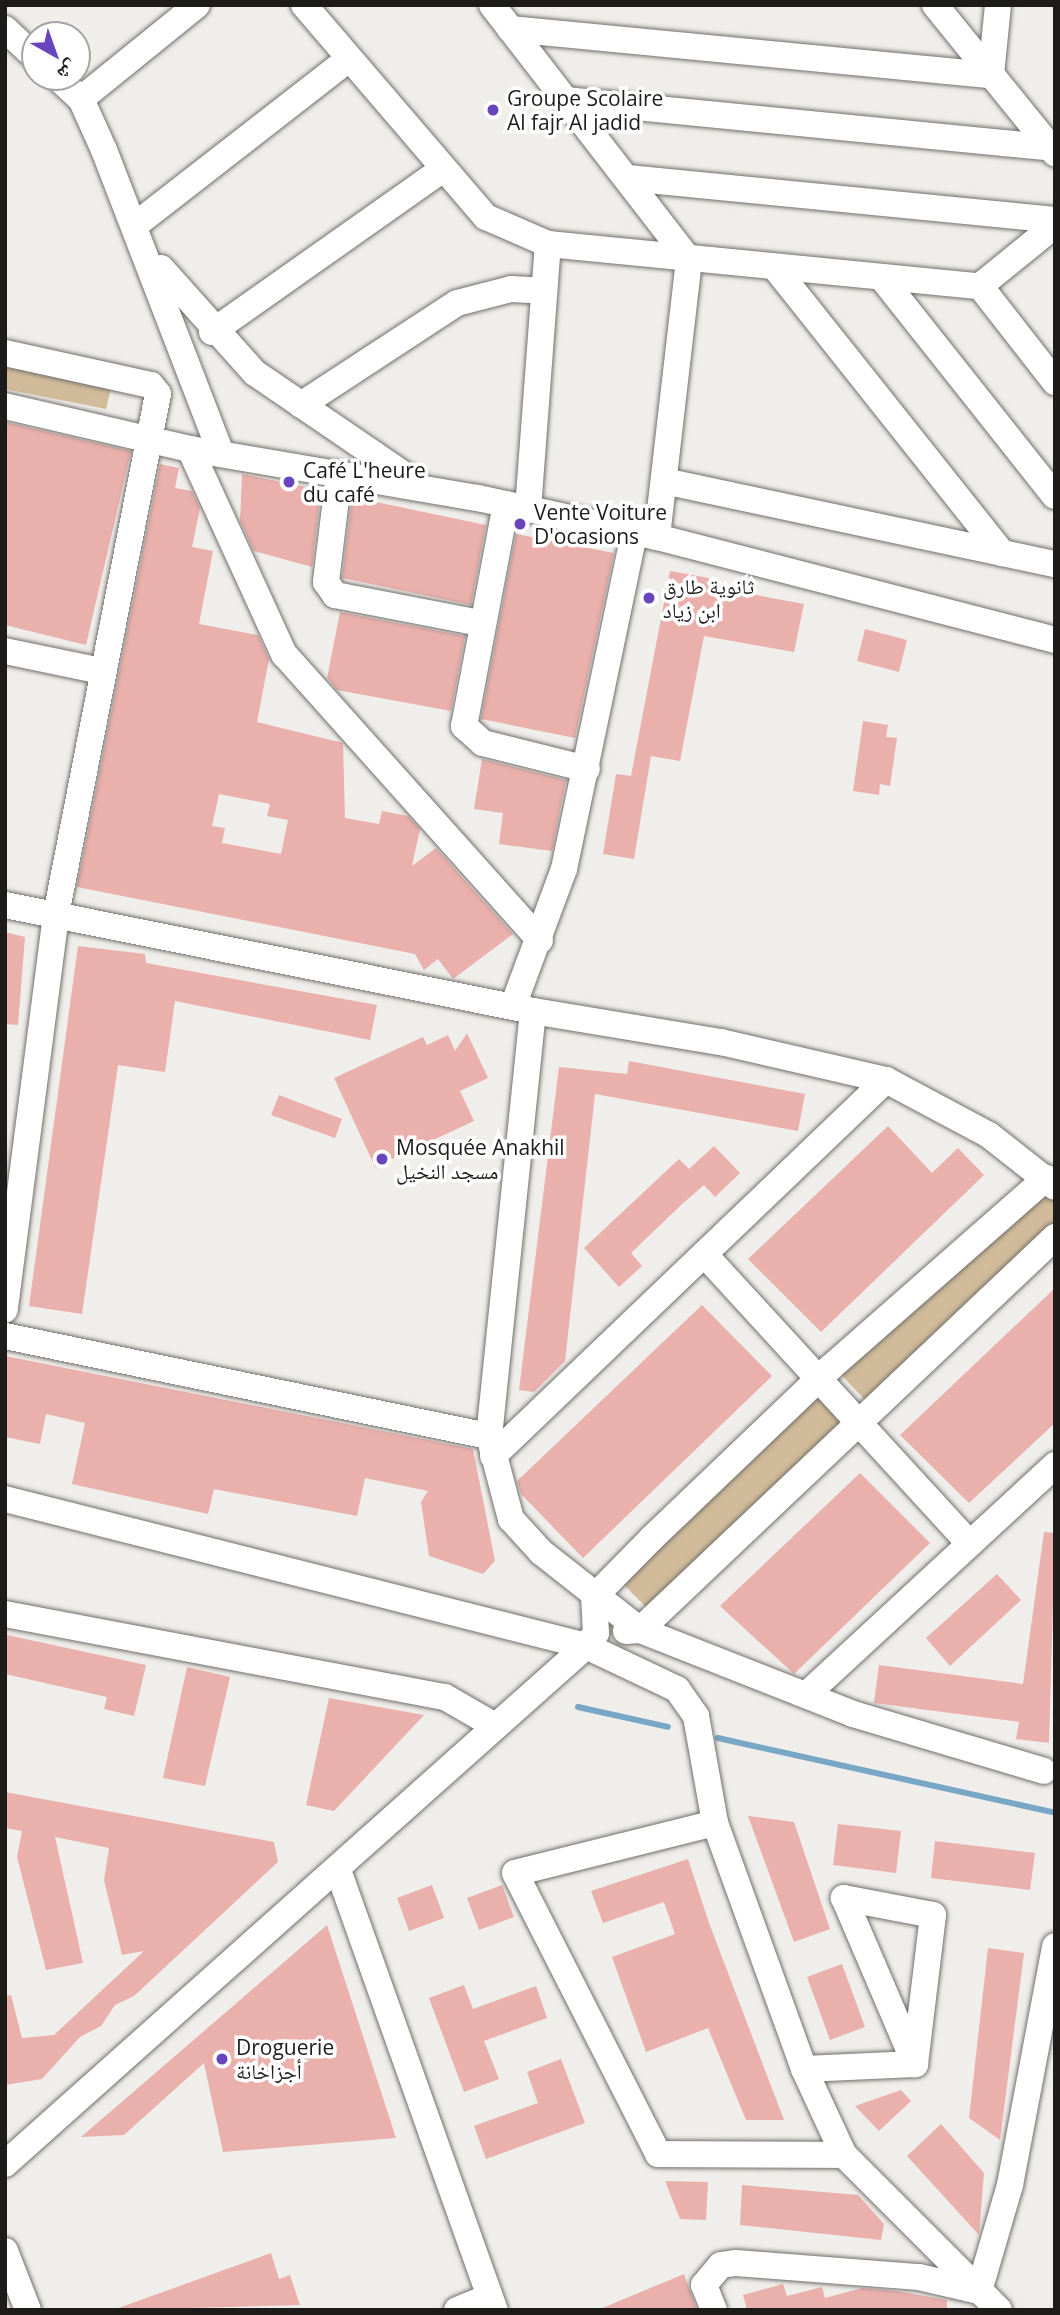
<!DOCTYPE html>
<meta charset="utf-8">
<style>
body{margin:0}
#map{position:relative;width:1060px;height:2315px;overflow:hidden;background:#f0eeea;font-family:"Open Sans","Noto Naskh Arabic",sans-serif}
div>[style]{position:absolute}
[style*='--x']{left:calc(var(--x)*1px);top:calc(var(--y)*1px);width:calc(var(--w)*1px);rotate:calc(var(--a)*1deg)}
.green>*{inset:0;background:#d1bb9a}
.stream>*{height:6px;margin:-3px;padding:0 3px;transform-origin:3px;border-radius:3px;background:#78a6c5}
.building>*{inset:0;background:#e9b0ac}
.roads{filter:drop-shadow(0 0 2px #716f6b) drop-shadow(0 0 2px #716f6b)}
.minor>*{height:26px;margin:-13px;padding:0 13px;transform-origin:13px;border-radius:13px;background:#fff}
.dots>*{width:19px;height:19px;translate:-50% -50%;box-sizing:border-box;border:4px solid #fff;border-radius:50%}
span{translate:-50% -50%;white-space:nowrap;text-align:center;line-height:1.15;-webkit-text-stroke:7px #fff;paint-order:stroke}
.poi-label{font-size:21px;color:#1d1c1b}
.left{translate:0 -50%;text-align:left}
.frame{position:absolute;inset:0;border:7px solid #1d1c1b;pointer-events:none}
.north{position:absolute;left:21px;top:21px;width:70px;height:70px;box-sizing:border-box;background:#fff;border:2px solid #a5a4a4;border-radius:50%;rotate:140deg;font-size:19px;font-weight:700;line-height:28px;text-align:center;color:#1d1c1b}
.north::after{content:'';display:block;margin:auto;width:24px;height:32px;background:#6945bd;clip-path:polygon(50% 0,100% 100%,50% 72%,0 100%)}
</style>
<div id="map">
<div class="green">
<div style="clip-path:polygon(5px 361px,112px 384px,106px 409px,5px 389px)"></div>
<div style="clip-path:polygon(1045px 1186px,1055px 1196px,1055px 1227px,866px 1401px,832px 1365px)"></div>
<div style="clip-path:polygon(809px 1387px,845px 1426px,649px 1610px,620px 1581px)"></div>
</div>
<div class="stream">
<div style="--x:578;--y:1707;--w:92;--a:12.5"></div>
<div style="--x:718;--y:1738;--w:345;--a:12.5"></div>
</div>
<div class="building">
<div style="clip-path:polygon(5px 422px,131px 451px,86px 645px,5px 625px)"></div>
<div style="clip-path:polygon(evenodd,160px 464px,179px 468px,175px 488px,192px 491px,200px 508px,192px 547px,213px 551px,199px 624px,258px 635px,269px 659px,257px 722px,343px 743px,345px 818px,379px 824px,382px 811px,408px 816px,420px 829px,412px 866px,436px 848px,513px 934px,453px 979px,438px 959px,424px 970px,415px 954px,77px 887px,160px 464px,219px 794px,270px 804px,267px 816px,288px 820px,281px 854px,222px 843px,225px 828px,212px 826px,219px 794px)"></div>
<div style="clip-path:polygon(242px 474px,321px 490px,312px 567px,254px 551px,240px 521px)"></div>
<div style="clip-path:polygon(352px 497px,486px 525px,471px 605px,342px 578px)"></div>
<div style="clip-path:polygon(516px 534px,614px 553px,575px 738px,481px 719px)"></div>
<div style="clip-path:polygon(670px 571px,709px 578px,708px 586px,804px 604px,794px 652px,704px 636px,680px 761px,651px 756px,634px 859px,603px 854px,616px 774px,631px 776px)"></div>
<div style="clip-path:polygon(340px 612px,465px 636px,451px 711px,337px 690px,327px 678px)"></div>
<div style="clip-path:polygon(865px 629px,907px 640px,899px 672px,857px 661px)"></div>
<div style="clip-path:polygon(863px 721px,888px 725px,886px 737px,897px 738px,890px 786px,880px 784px,879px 795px,853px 791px)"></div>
<div style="clip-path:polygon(482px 759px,566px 780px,552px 851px,499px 844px,503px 813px,474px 809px)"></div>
<div style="clip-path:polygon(5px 932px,25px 937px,18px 1025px,5px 1024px)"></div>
<div style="clip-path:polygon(78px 946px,145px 954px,146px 963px,377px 1005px,370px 1040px,175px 1001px,165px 1072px,118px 1065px,82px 1314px,29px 1306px)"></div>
<div style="clip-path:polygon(467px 1033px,488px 1078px,460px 1091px,474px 1121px,375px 1167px,334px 1078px,423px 1037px,427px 1045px,448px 1035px,455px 1051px)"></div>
<div style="clip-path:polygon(629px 1061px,805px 1094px,798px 1131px,595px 1094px,565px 1361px,534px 1392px,519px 1390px,559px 1067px,627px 1074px)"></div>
<div style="clip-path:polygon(279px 1095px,342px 1119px,335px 1138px,271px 1115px)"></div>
<div style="clip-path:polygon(888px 1126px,932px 1173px,958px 1148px,984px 1175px,821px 1332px,748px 1259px)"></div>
<div style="clip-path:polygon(714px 1146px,740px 1173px,715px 1197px,704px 1185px,680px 1206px,631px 1253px,642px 1266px,619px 1287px,584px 1248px,679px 1159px,689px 1169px)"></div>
<div style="clip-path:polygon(1055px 1288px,1055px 1423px,969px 1503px,900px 1435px)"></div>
<div style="clip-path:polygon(702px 1305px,772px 1376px,583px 1558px,521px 1494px,517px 1481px)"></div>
<div style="clip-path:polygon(5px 1356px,473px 1449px,495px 1561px,483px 1574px,429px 1556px,421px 1502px,428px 1491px,365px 1478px,357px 1516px,214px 1489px,208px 1514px,72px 1484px,85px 1423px,46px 1414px,40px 1444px,5px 1437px)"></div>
<div style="clip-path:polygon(860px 1473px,930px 1543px,794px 1674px,720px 1606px)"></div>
<div style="clip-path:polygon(1044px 1532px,1055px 1533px,1049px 1743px,1016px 1739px,1019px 1722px,874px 1703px,879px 1665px,1023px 1684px)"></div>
<div style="clip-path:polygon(997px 1574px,1021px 1600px,950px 1666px,926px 1638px)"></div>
<div style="clip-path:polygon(7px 1635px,146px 1665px,134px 1716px,104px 1709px,107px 1697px,5px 1674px)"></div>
<div style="clip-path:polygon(187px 1667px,230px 1677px,205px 1786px,163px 1778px)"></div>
<div style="clip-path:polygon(329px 1698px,424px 1715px,334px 1811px,306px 1805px)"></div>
<div style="clip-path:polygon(5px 1792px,274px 1842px,278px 1862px,134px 1996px,115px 2005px,101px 2026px,80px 2037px,42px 2079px,5px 2085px,5px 1996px,11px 1995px,22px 2038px,54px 2035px,144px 1951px,122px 1955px,104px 1880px,109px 1848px,55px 1837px,83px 1963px,46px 1970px,17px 1857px,22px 1831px,5px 1828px)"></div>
<div style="clip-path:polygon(748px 1816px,794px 1822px,830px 1929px,794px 1942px)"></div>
<div style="clip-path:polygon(838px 1824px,901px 1831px,896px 1873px,833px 1865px)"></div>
<div style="clip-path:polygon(935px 1841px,1035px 1853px,1030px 1890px,931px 1878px)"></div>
<div style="clip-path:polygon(688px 1859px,709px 1923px,784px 2120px,746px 2120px,708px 2028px,646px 2052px,612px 1957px,675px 1934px,664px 1902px,603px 1923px,591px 1891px)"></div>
<div style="clip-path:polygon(432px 1885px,444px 1918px,409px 1931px,397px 1898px)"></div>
<div style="clip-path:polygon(502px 1885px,514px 1917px,479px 1930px,467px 1898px)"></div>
<div style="clip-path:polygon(327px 1925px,396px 2138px,223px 2152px,204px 2063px,124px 2135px,81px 2137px)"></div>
<div style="clip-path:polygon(988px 1948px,1024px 1953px,1000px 2140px,969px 2118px)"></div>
<div style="clip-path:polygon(842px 1964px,865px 2027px,830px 2040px,807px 1977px)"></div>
<div style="clip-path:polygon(464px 1985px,473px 2009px,536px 1986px,547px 2018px,484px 2041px,499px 2079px,464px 2092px,429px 1998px)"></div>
<div style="clip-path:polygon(561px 2059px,585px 2123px,486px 2159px,474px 2126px,538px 2103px,527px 2072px)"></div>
<div style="clip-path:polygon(901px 2090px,911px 2101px,879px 2131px,855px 2106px)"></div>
<div style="clip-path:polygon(941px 2124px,984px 2173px,979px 2235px,907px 2156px)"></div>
<div style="clip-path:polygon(665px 2181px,708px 2182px,706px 2220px,680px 2219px)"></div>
<div style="clip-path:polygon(742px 2185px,858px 2195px,884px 2224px,881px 2240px,740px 2225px)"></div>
<div style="clip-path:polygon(271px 2253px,279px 2279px,290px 2275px,300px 2305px,113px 2310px)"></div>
<div style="clip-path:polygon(684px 2274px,697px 2310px,600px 2310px,600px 2309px)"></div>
<div style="clip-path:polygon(783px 2284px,787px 2296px,822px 2287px,825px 2298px,862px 2288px,896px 2291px,947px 2300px,947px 2310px,747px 2310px,743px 2295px)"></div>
</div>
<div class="roads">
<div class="minor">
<div style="--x:304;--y:5;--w:279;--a:49.4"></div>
<div style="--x:486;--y:217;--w:68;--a:23.5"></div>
<div style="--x:548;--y:244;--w:434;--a:5.6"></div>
<div style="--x:980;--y:286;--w:97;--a:-39.1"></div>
<div style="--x:492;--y:5;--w:322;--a:52.3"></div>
<div style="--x:689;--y:260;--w:279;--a:96.6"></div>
<div style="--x:935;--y:5;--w:191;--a:51"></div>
<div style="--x:5;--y:29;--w:41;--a:43"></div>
<div style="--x:510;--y:29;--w:483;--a:5.5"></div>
<div style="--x:991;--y:75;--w:70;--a:-84.3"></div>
<div style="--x:57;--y:77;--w:33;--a:43"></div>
<div style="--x:81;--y:99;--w:56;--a:65.7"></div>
<div style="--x:104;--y:150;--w:326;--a:68.9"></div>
<div style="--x:81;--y:99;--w:149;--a:-39"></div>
<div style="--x:565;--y:100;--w:488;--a:5.6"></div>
<div style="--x:628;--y:178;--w:429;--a:5.6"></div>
<div style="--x:134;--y:226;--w:270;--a:-37.9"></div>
<div style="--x:161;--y:268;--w:141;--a:48.2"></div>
<div style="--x:255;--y:373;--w:195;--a:34.3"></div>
<div style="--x:777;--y:270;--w:362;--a:51.5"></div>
<div style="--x:882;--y:278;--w:278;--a:51.6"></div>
<div style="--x:980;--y:286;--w:122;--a:52"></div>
<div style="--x:212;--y:332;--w:283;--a:-35.2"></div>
<div style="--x:5;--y:353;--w:149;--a:12.4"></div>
<div style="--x:151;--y:385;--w:11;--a:52"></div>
<div style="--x:158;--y:394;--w:531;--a:101.08"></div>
<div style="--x:56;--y:915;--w:398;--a:97.4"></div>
<div style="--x:301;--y:405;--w:186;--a:-33.2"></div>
<div style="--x:457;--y:303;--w:56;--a:-14.5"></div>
<div style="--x:511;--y:289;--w:33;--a:3"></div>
<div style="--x:5;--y:406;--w:190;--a:13.1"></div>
<div style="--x:190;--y:449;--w:292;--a:9.7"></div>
<div style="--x:478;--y:498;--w:183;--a:12.3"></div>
<div style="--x:657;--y:537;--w:411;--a:14.5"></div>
<div style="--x:190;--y:449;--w:226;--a:65.4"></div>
<div style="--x:284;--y:654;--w:384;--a:48.2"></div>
<div style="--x:339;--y:474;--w:109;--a:96.9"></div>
<div style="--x:326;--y:582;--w:16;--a:55"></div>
<div style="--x:335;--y:595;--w:149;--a:10.9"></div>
<div style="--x:664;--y:481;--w:400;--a:12"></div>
<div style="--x:506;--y:504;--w:226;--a:100.7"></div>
<div style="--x:464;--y:726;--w:25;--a:42"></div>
<div style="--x:483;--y:743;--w:107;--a:14"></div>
<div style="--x:528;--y:509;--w:266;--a:-85.7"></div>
<div style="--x:5;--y:651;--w:99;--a:11.7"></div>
<div style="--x:5;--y:905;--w:539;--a:11.35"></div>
<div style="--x:533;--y:1011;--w:191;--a:9.4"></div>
<div style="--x:721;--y:1042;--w:169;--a:13"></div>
<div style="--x:886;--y:1080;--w:117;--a:28.1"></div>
<div style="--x:989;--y:1135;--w:84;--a:38.2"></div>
<div style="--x:513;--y:1006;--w:146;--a:-69.6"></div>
<div style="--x:564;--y:869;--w:343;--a:-78.2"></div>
<div style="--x:533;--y:1011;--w:427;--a:95.9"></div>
<div style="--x:489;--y:1436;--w:86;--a:75.2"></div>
<div style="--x:511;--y:1519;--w:45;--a:47.7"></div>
<div style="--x:541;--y:1552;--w:126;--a:38.2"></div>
<div style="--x:640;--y:1630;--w:229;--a:21.5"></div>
<div style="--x:853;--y:1714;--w:199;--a:16.6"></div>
<div style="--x:706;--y:1256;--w:388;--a:47.5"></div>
<div style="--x:5;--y:1336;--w:494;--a:11.7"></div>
<div style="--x:493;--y:1456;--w:544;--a:-43.73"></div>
<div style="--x:5;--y:1499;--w:599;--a:14.2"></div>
<div style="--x:586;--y:1646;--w:101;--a:25.3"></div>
<div style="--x:677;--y:1689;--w:33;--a:55"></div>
<div style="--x:696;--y:1716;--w:109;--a:79.9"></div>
<div style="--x:715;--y:1823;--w:262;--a:70.1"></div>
<div style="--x:804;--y:2069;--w:95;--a:65.1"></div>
<div style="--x:844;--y:2155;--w:219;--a:45"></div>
<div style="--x:5;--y:1614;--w:448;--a:10.7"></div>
<div style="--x:445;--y:1697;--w:58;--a:30.1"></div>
<div style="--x:626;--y:1631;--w:14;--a:-4"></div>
<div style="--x:640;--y:1630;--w:572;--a:-43.44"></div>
<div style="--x:806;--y:1695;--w:339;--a:-42.7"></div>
<div style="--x:715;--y:1823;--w:206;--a:166"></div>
<div style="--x:515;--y:1873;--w:315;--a:63"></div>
<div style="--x:658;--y:2154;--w:186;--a:0.3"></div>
<div style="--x:338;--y:1870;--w:467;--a:70.4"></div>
<div style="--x:804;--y:2069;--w:111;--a:-2.6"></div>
<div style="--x:915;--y:2064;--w:150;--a:-83.1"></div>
<div style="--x:933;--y:1915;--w:91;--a:-169.2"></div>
<div style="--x:844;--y:1898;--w:181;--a:66.8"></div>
<div style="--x:5;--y:2164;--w:778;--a:-41.72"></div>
<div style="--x:586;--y:1646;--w:16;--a:-52"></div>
<div style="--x:596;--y:1633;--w:36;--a:-93"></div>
<div style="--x:594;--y:1597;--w:83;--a:-45.5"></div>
<div style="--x:652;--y:1538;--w:246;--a:-43.7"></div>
<div style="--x:830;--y:1368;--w:288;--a:-41.3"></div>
<div style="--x:5;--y:2251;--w:63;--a:68.7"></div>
<div style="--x:457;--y:2310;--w:35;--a:-22"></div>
<div style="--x:714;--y:2310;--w:27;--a:-112"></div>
<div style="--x:704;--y:2285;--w:26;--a:-50"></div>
<div style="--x:721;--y:2265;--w:15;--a:-8"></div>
<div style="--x:736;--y:2263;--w:184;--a:4.4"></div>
<div style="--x:919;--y:2277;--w:62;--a:13.1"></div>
<div style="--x:979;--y:2291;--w:110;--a:-73.7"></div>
<div style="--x:1010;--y:2185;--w:243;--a:-79.3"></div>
</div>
</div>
<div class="dots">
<div style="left:493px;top:110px;background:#6945bd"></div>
<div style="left:289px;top:482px;background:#6945bd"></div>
<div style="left:520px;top:524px;background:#6945bd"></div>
<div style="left:649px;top:598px;background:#6945bd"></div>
<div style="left:382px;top:1159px;background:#6945bd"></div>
<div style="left:222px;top:2059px;background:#6945bd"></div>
</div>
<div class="poi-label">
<span class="left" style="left:507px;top:110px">Groupe Scolaire<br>Al fajr Al jadid</span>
<span class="left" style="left:303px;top:482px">Café L'heure<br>du café</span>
<span class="left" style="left:534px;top:524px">Vente Voiture<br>D'ocasions</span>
<span class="left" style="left:663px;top:598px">ثانوية طارق<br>ابن زياد</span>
<span class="left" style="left:396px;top:1159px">Mosquée Anakhil<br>مسجد النخيل</span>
<span class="left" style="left:236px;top:2059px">Droguerie<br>أجزاخانة</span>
</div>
<div class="frame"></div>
<div class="north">ش</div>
</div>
